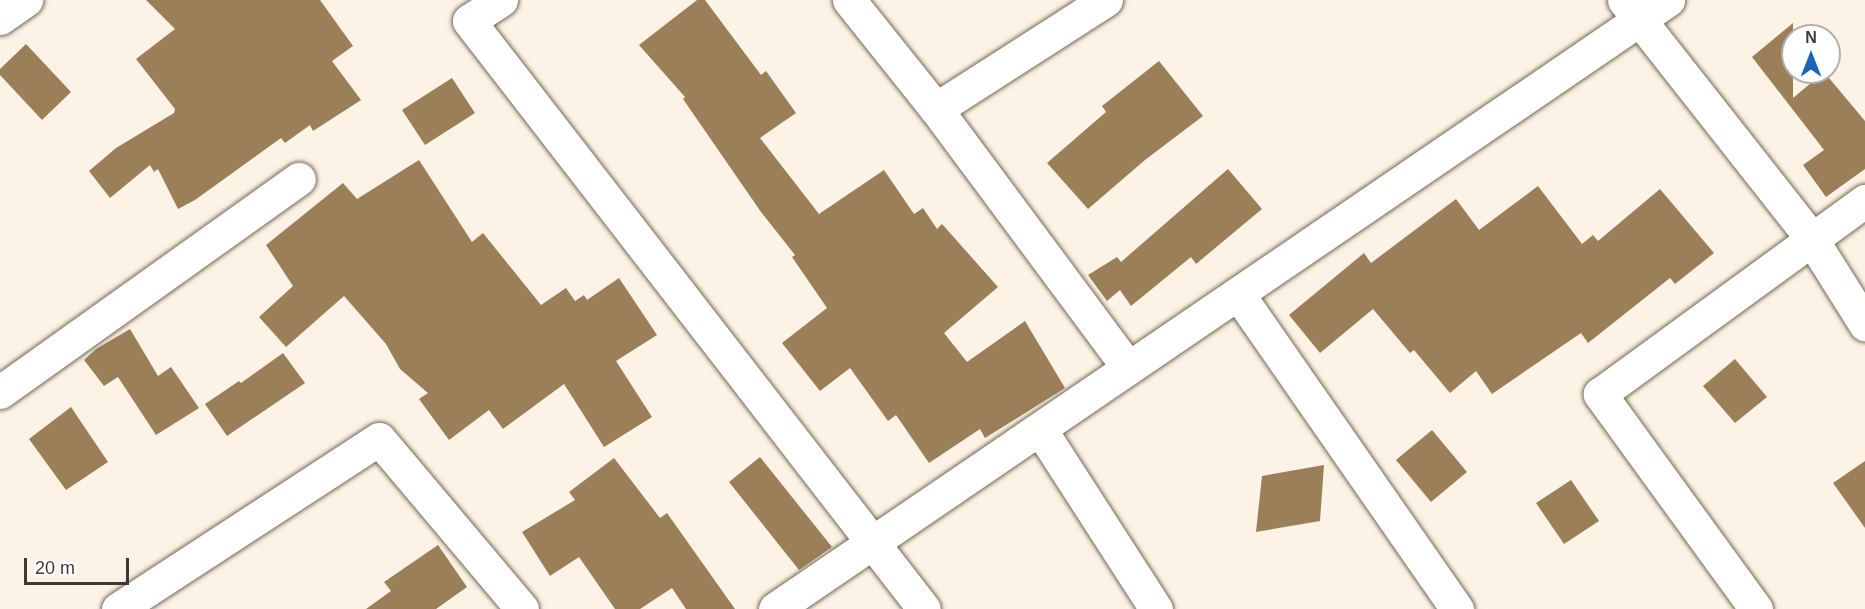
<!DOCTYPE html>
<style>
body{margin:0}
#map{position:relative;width:1865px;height:609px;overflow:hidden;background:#fcf3e6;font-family:Arial,sans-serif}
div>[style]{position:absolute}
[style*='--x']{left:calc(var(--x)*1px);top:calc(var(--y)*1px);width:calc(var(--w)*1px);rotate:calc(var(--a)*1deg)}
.building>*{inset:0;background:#9a7f59}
.roads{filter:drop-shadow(0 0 2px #756755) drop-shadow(0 0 2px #756755)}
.street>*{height:33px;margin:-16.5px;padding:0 16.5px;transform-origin:16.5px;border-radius:16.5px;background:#fff}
span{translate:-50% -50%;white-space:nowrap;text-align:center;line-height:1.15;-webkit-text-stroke:4.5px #fff;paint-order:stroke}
.north{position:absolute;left:1781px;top:24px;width:60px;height:60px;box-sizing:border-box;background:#fff;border:2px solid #b2b0ad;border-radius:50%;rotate:0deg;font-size:16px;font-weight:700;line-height:24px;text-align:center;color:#3f3931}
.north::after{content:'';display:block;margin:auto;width:21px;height:27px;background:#1a65b5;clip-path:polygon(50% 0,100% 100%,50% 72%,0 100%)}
.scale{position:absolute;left:24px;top:558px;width:105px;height:27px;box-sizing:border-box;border:3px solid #3f3931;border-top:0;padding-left:8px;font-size:18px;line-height:21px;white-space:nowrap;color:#3f3931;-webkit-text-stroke:4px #fff;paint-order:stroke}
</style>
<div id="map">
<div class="building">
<div style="clip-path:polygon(146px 0,320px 0,353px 46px,332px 61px,361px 100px,313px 131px,310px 125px,285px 143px,281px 138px,195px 200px,178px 209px,158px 169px,154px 172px,150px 165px,110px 198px,89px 171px,116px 148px,174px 113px,175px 109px,136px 59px,175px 29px)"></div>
<div style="clip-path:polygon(697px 0,705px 0,761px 75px,766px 71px,796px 113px,760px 138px,819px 214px,884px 170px,914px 214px,923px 208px,937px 229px,942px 224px,998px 287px,944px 333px,967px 362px,1025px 321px,1065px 388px,985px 438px,980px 429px,929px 463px,896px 415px,888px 421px,850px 368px,820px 391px,782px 343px,827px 308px,792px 257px,795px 255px,761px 212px,683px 99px,685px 97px,639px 45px)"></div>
<div style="clip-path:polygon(1793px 23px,1793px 98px,1824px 72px,1865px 121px,1865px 169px,1826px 197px,1803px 165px,1824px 150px,1752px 57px)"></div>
<div style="clip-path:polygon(26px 44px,71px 92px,42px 120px,0 75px,0 69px)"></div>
<div style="clip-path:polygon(1159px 61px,1203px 116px,1145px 160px,1088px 209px,1047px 163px,1106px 112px,1102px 106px)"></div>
<div style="clip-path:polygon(452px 78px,475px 113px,425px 145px,402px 110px)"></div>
<div style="clip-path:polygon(419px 160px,472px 242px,483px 233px,541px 305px,566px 288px,575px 301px,584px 295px,587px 300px,619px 278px,657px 335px,616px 361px,652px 417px,604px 447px,564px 384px,503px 429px,489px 410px,449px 440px,419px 399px,428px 393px,400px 369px,386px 344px,344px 296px,286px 347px,259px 317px,293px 286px,266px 245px,343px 183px,357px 199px)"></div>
<div style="clip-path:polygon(1228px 169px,1262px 209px,1196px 264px,1191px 257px,1131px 306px,1120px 290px,1107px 301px,1088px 275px,1117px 257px,1121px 262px)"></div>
<div style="clip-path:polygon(1538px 186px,1582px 244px,1593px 235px,1598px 241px,1660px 189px,1714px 253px,1675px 284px,1670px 278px,1588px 343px,1581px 333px,1492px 394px,1476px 371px,1450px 393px,1414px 350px,1410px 353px,1373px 309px,1320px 353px,1289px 315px,1364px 253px,1371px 263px,1456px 199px,1479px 230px)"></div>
<div style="clip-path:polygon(130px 329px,158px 376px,171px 367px,199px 408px,156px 435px,118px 377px,104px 386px,84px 360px,96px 349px)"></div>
<div style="clip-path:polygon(283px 353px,305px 383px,227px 436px,205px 404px,239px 381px,241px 383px)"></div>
<div style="clip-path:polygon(1735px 359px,1767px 397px,1735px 423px,1703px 386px)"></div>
<div style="clip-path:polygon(71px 407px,108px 462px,66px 490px,29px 439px)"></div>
<div style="clip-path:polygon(1432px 430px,1467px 472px,1431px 502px,1396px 460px)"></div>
<div style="clip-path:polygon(760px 457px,832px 547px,799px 570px,729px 482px)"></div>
<div style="clip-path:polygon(614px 458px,660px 518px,667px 513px,735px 609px,686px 609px,672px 588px,640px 609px,615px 609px,579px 557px,550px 576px,522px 532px,575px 500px,569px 492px)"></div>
<div style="clip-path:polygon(1865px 461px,1865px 528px,1833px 483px)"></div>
<div style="clip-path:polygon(1324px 465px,1320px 521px,1256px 532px,1262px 476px)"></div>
<div style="clip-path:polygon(1571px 480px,1599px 521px,1564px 544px,1536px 503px)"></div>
<div style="clip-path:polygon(438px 545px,467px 587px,436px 609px,366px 609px,391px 591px,384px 582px)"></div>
</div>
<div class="roads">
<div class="street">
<div style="--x:501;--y:0;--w:38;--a:147"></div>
<div style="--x:469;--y:21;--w:743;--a:52.27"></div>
<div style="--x:849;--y:0;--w:139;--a:51.4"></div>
<div style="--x:936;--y:109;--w:322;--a:53.4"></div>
<div style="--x:1624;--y:0;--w:303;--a:51.8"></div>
<div style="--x:1811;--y:238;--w:102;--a:57.9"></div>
<div style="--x:0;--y:18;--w:32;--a:-35"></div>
<div style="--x:936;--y:109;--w:202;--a:-32.7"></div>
<div style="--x:1238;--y:294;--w:384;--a:55.2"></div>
<div style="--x:0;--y:392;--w:367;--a:-35.5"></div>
<div style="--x:1040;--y:429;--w:214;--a:57.2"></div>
<div style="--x:118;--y:609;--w:311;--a:-33.1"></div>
<div style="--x:379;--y:439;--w:222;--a:49.9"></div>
<div style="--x:775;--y:609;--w:1081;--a:-34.29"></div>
<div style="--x:1756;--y:609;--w:266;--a:-126"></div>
<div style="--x:1600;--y:394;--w:328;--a:-36.1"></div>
</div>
</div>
<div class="north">N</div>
<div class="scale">20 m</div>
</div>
